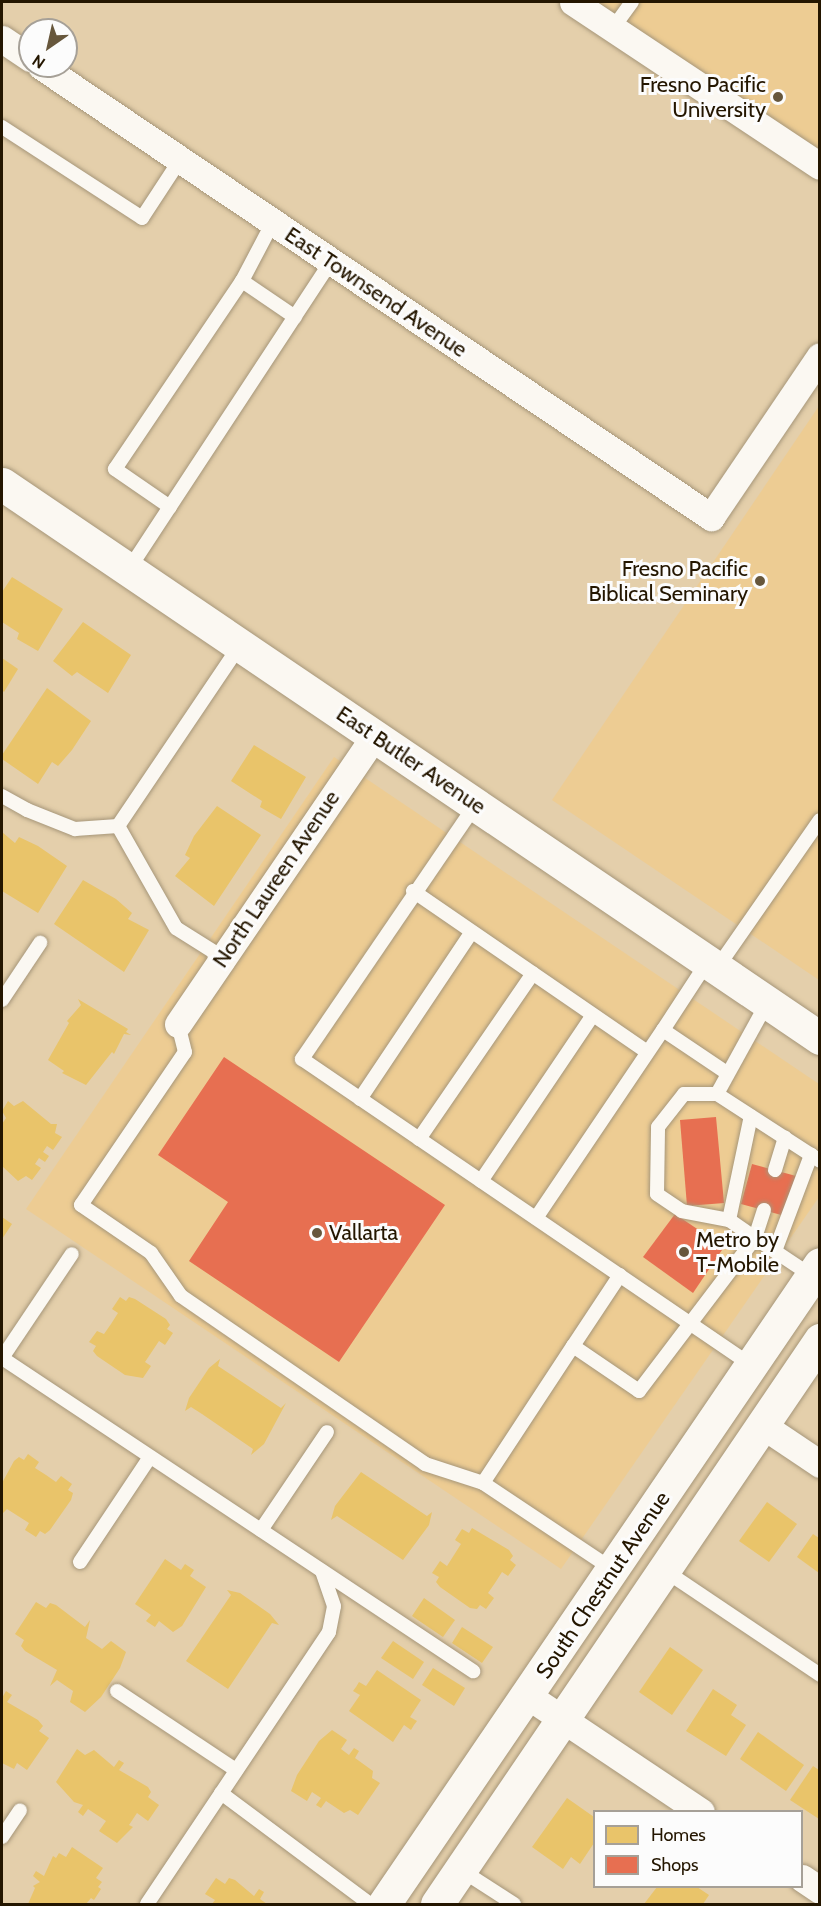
<!DOCTYPE html>
<style>
body{margin:0}
#map{position:relative;width:821px;height:1906px;overflow:hidden;background:#e4cfab;font-family:Cabin,sans-serif}
div>[style]{position:absolute}
[style*='--x']{left:calc(var(--x)*1px);top:calc(var(--y)*1px);width:calc(var(--w)*1px);rotate:calc(var(--a)*1deg)}
.built>*{inset:0;background:#edcc93}
.homes>*{inset:0;background:#e9c46a}
.shops>*{inset:0;background:#e76f51}
.roads{filter:drop-shadow(0 0 2px #a69679) drop-shadow(0 0 2px #a69679)}
.service>*{height:14px;margin:-7px;padding:0 7px;transform-origin:7px;border-radius:7px;background:#fbf8f2}
.minor>*{height:27px;margin:-13.5px;padding:0 13.5px;transform-origin:13.5px;border-radius:13.5px;background:#fbf8f2}
.tertiary>*{height:33px;margin:-16.5px;padding:0 16.5px;transform-origin:16.5px;border-radius:16.5px;background:#fbf8f2}
.secondary>*{height:33px;margin:-16.5px;padding:0 16.5px;transform-origin:16.5px;border-radius:16.5px;background:#fbf8f2}
.dots>*{width:16px;height:16px;translate:-50% -50%;box-sizing:border-box;border:3px solid #fcfcfc;border-radius:50%}
span{translate:-50% -50%;white-space:nowrap;text-align:center;line-height:1.15;-webkit-text-stroke:6px #fcfcfc;paint-order:stroke}
.poi-label{font-size:22px;color:#241600}
.right{translate:-100% -50%;text-align:right}
.left{translate:0 -50%;text-align:left}
.street-label{font-size:22px;color:#241600}
.frame{position:absolute;inset:0;border:3px solid #241600;pointer-events:none}
.legend{position:absolute;left:593px;top:1810px;width:210px;height:78px;box-sizing:border-box;background:#fcfcfc;border:2px solid #a6a097;margin:0;padding:8px 10px;list-style:none;font-size:18px;color:#241600}
.legend li{display:flex;align-items:center;gap:12px;height:30px}
.legend b{width:30px;border:2px solid #a6a097}
.north{position:absolute;left:18px;top:18px;width:60px;height:60px;box-sizing:border-box;background:#fcfcfc;border:2px solid #a6a097;border-radius:50%;rotate:214deg;font-size:16px;font-weight:700;line-height:24px;text-align:center;color:#241600}
.north::after{content:'';display:block;margin:auto;width:21px;height:27px;background:#67573c;clip-path:polygon(50% 0,100% 100%,50% 72%,0 100%)}
</style>
<div id="map">
<div class="built">
<div style="clip-path:polygon(596px 2px,819px 2px,819px 153px)"></div>
<div style="clip-path:polygon(819px 406px,819px 980px,552px 800px)"></div>
<div style="clip-path:polygon(334px 757px,819px 1084px,819px 1197px,561px 1569px,26px 1209px)"></div>
</div>
<div class="homes">
<div style="clip-path:polygon(12px 577px,63px 609px,38px 651px,17px 639px,19px 633px,2px 622px,2px 592px)"></div>
<div style="clip-path:polygon(83px 622px,131px 655px,108px 693px,77px 672px,72px 676px,53px 661px)"></div>
<div style="clip-path:polygon(2px 658px,18px 669px,4px 692px,2px 690px)"></div>
<div style="clip-path:polygon(47px 688px,91px 721px,72px 750px,58px 766px,52px 762px,38px 784px,2px 759px,2px 755px)"></div>
<div style="clip-path:polygon(254px 745px,306px 777px,281px 819px,260px 807px,262px 801px,231px 781px)"></div>
<div style="clip-path:polygon(217px 806px,261px 835px,214px 906px,175px 876px,190px 858px,185px 855px,194px 836px)"></div>
<div style="clip-path:polygon(2px 832px,15px 843px,19px 837px,38px 846px,67px 866px,38px 913px,2px 891px)"></div>
<div style="clip-path:polygon(83px 880px,116px 899px,132px 913px,128px 919px,149px 930px,124px 972px,54px 924px)"></div>
<div style="clip-path:polygon(78px 999px,128px 1029px,126px 1032px,131px 1035px,124px 1034px,114px 1054px,112px 1052px,86px 1085px,62px 1073px,64px 1071px,48px 1060px,69px 1023px,67px 1021px,81px 1005px)"></div>
<div style="clip-path:polygon(8px 1101px,14px 1106px,23px 1101px,51px 1124px,57px 1124px,55px 1133px,62px 1137px,53px 1150px,47px 1146px,43px 1152px,49px 1156px,45px 1162px,39px 1158px,35px 1164px,41px 1168px,32px 1180px,26px 1176px,18px 1181px,2px 1166px,2px 1124px,6px 1118px,2px 1111px)"></div>
<div style="clip-path:polygon(2px 1217px,12px 1224px,2px 1239px)"></div>
<div style="clip-path:polygon(120px 1297px,126px 1301px,129px 1297px,135px 1299px,166px 1319px,170px 1325px,167px 1329px,173px 1333px,165px 1345px,159px 1341px,145px 1362px,151px 1366px,143px 1378px,125px 1375px,97px 1356px,93px 1351px,96px 1346px,89px 1342px,97px 1331px,104px 1334px,111px 1324px,118px 1313px,112px 1309px)"></div>
<div style="clip-path:polygon(220px 1359px,218px 1366px,281px 1408px,286px 1403px,264px 1444px,251px 1455px,253px 1449px,202px 1414px,191px 1407px,185px 1411px,189px 1398px,209px 1368px)"></div>
<div style="clip-path:polygon(28px 1454px,39px 1462px,35px 1468px,46px 1475px,56px 1482px,61px 1476px,72px 1484px,68px 1490px,73px 1493px,71px 1500px,50px 1530px,45px 1534px,40px 1531px,36px 1537px,25px 1530px,29px 1523px,7px 1509px,2px 1514px,2px 1483px,14px 1461px,19px 1457px,24px 1460px)"></div>
<div style="clip-path:polygon(361px 1472px,427px 1516px,432px 1512px,429px 1525px,403px 1560px,337px 1516px,331px 1520px,335px 1506px)"></div>
<div style="clip-path:polygon(767px 1502px,797px 1524px,769px 1562px,739px 1541px)"></div>
<div style="clip-path:polygon(472px 1528px,509px 1550px,513px 1556px,510px 1560px,516px 1565px,508px 1576px,502px 1572px,495px 1583px,488px 1593px,494px 1598px,486px 1609px,480px 1605px,477px 1609px,470px 1608px,440px 1587px,436px 1582px,439px 1577px,432px 1573px,440px 1561px,447px 1566px,461px 1544px,455px 1540px,462px 1529px,469px 1533px)"></div>
<div style="clip-path:polygon(813px 1534px,819px 1538px,819px 1573px,797px 1557px)"></div>
<div style="clip-path:polygon(165px 1559px,181px 1570px,185px 1564px,194px 1570px,190px 1576px,206px 1587px,182px 1626px,173px 1632px,159px 1621px,155px 1627px,146px 1621px,151px 1615px,135px 1604px)"></div>
<div style="clip-path:polygon(227px 1590px,240px 1593px,270px 1614px,279px 1625px,272px 1623px,228px 1689px,186px 1661px,231px 1595px)"></div>
<div style="clip-path:polygon(424px 1598px,455px 1620px,443px 1637px,412px 1616px)"></div>
<div style="clip-path:polygon(36px 1602px,46px 1608px,50px 1603px,56px 1605px,85px 1627px,90px 1620px,86px 1638px,102px 1649px,111px 1641px,126px 1652px,120px 1668px,101px 1697px,85px 1712px,70px 1702px,73px 1691px,57px 1680px,50px 1686px,57px 1670px,25px 1651px,21px 1646px,24px 1640px,15px 1634px)"></div>
<div style="clip-path:polygon(462px 1627px,493px 1647px,482px 1663px,452px 1643px)"></div>
<div style="clip-path:polygon(393px 1641px,424px 1662px,413px 1679px,381px 1658px)"></div>
<div style="clip-path:polygon(670px 1647px,703px 1670px,672px 1715px,639px 1692px)"></div>
<div style="clip-path:polygon(433px 1668px,465px 1688px,454px 1706px,422px 1685px)"></div>
<div style="clip-path:polygon(377px 1670px,421px 1700px,410px 1717px,417px 1721px,414px 1725px,411px 1730px,404px 1725px,393px 1742px,349px 1711px,360px 1695px,353px 1691px,356px 1687px,359px 1682px,366px 1686px)"></div>
<div style="clip-path:polygon(713px 1689px,737px 1705px,731px 1715px,746px 1725px,726px 1756px,686px 1731px)"></div>
<div style="clip-path:polygon(6px 1691px,12px 1695px,7px 1702px,38px 1720px,43px 1726px,39px 1731px,49px 1738px,27px 1770px,17px 1763px,14px 1769px,2px 1763px,2px 1698px)"></div>
<div style="clip-path:polygon(332px 1730px,347px 1740px,341px 1749px,349px 1755px,354px 1748px,359px 1751px,355px 1758px,373px 1771px,372px 1778px,380px 1783px,358px 1815px,350px 1810px,344px 1813px,326px 1801px,321px 1808px,316px 1805px,321px 1798px,312px 1792px,307px 1801px,291px 1791px,297px 1775px,319px 1741px)"></div>
<div style="clip-path:polygon(758px 1732px,804px 1765px,786px 1791px,740px 1759px)"></div>
<div style="clip-path:polygon(77px 1749px,85px 1755px,94px 1750px,114px 1767px,119px 1760px,124px 1763px,119px 1770px,148px 1787px,151px 1792px,148px 1797px,159px 1805px,148px 1821px,137px 1813px,129px 1825px,133px 1827px,117px 1843px,99px 1831px,106px 1821px,88px 1809px,83px 1816px,78px 1812px,83px 1805px,74px 1802px,56px 1782px)"></div>
<div style="clip-path:polygon(813px 1766px,819px 1770px,819px 1819px,790px 1800px)"></div>
<div style="clip-path:polygon(567px 1798px,594px 1817px,594px 1843px,580px 1864px,571px 1857px,563px 1869px,532px 1847px)"></div>
<div style="clip-path:polygon(72px 1847px,103px 1868px,96px 1878px,102px 1882px,98px 1887px,101px 1889px,94px 1900px,91px 1898px,86px 1904px,28px 1904px,35px 1888px,33px 1886px,40px 1882px,33px 1876px,36px 1871px,44px 1876px,53px 1856px,56px 1858px,59px 1853px,66px 1857px)"></div>
<div style="clip-path:polygon(216px 1878px,225px 1884px,229px 1878px,235px 1880px,254px 1896px,259px 1889px,264px 1892px,260px 1899px,267px 1904px,212px 1904px,215px 1900px,205px 1894px)"></div>
<div style="clip-path:polygon(657px 1887px,697px 1887px,709px 1895px,703px 1904px,644px 1904px)"></div>
</div>
<div class="shops">
<div style="clip-path:polygon(224px 1057px,445px 1205px,339px 1362px,189px 1261px,228px 1202px,158px 1155px)"></div>
<div style="clip-path:polygon(716px 1117px,724px 1203px,687px 1206px,680px 1120px)"></div>
<div style="clip-path:polygon(752px 1164px,796px 1176px,785px 1216px,741px 1204px)"></div>
<div style="clip-path:polygon(675px 1214px,724px 1247px,693px 1293px,643px 1257px)"></div>
</div>
<div class="roads">
<div class="service">
<div style="--x:613;--y:28;--w:32;--a:-54"></div>
<div style="--x:2;--y:127;--w:167;--a:33"></div>
<div style="--x:142;--y:218;--w:69;--a:-56.8"></div>
<div style="--x:242;--y:281;--w:64;--a:34.2"></div>
<div style="--x:170;--y:507;--w:67;--a:-145.4"></div>
<div style="--x:115;--y:469;--w:227;--a:-56"></div>
<div style="--x:242;--y:281;--w:67;--a:-62.3"></div>
<div style="--x:129;--y:569;--w:367;--a:-56.7"></div>
<div style="--x:2;--y:796;--w:29;--a:29"></div>
<div style="--x:27;--y:810;--w:52;--a:21.6"></div>
<div style="--x:75;--y:829;--w:43;--a:-4"></div>
<div style="--x:476;--y:804;--w:309;--a:124.3"></div>
<div style="--x:302;--y:1059;--w:543;--a:34.27"></div>
<div style="--x:413;--y:891;--w:284;--a:34.5"></div>
<div style="--x:222;--y:957;--w:54;--a:-147.8"></div>
<div style="--x:176;--y:928;--w:117;--a:-119.6"></div>
<div style="--x:118;--y:826;--w:218;--a:-56"></div>
<div style="--x:708;--y:961;--w:82;--a:123.1"></div>
<div style="--x:663;--y:1030;--w:77;--a:33.9"></div>
<div style="--x:717;--y:968;--w:180;--a:-55.2"></div>
<div style="--x:2;--y:1000;--w:69;--a:-56.3"></div>
<div style="--x:178;--y:1024;--w:29;--a:76"></div>
<div style="--x:185;--y:1052;--w:185;--a:124.2"></div>
<div style="--x:81;--y:1205;--w:85;--a:34.4"></div>
<div style="--x:151;--y:1253;--w:52;--a:55.1"></div>
<div style="--x:181;--y:1296;--w:296;--a:34.5"></div>
<div style="--x:425;--y:1464;--w:61;--a:18.1"></div>
<div style="--x:717;--y:1094;--w:104;--a:-61.2"></div>
<div style="--x:360;--y:1099;--w:201;--a:-56.2"></div>
<div style="--x:419;--y:1139;--w:201;--a:-55.5"></div>
<div style="--x:775;--y:1170;--w:34;--a:-73"></div>
<div style="--x:481;--y:1181;--w:200;--a:-56"></div>
<div style="--x:764;--y:1210;--w:29;--a:108"></div>
<div style="--x:755;--y:1238;--w:32;--a:-145"></div>
<div style="--x:729;--y:1220;--w:48;--a:-169.2"></div>
<div style="--x:682;--y:1211;--w:30;--a:-146"></div>
<div style="--x:657;--y:1194;--w:67;--a:-89.1"></div>
<div style="--x:658;--y:1127;--w:42;--a:-51.8"></div>
<div style="--x:684;--y:1094;--w:33;--a:0"></div>
<div style="--x:717;--y:1094;--w:123;--a:33"></div>
<div style="--x:536;--y:1218;--w:227;--a:-56"></div>
<div style="--x:729;--y:1220;--w:106;--a:-78.1"></div>
<div style="--x:775;--y:1251;--w:103;--a:-69.4"></div>
<div style="--x:573;--y:1346;--w:85;--a:-56.5"></div>
<div style="--x:2;--y:1358;--w:566;--a:33.61"></div>
<div style="--x:2;--y:1358;--w:125;--a:-56.1"></div>
<div style="--x:261;--y:1530;--w:118;--a:-56"></div>
<div style="--x:80;--y:1562;--w:126;--a:-56.3"></div>
<div style="--x:612;--y:1569;--w:155;--a:-146.3"></div>
<div style="--x:483;--y:1483;--w:164;--a:-56.7"></div>
<div style="--x:573;--y:1346;--w:80;--a:34.3"></div>
<div style="--x:639;--y:1391;--w:192;--a:-52.8"></div>
<div style="--x:755;--y:1238;--w:69;--a:33.7"></div>
<div style="--x:664;--y:1570;--w:188;--a:33.9"></div>
<div style="--x:117;--y:1691;--w:143;--a:33.6"></div>
<div style="--x:221;--y:1793;--w:186;--a:36.7"></div>
<div style="--x:2;--y:1837;--w:32;--a:-56"></div>
<div style="--x:461;--y:1870;--w:63;--a:32.7"></div>
<div style="--x:147;--y:1904;--w:327;--a:-56.2"></div>
<div style="--x:329;--y:1632;--w:26;--a:-79"></div>
<div style="--x:334;--y:1606;--w:37;--a:-109"></div>
</div>
<div class="minor">
<div style="--x:573;--y:2;--w:296;--a:33.6"></div>
<div style="--x:2;--y:39;--w:34;--a:34"></div>
<div style="--x:41;--y:66;--w:808;--a:33.95"></div>
<div style="--x:711;--y:517;--w:194;--a:-55.9"></div>
<div style="--x:178;--y:1024;--w:350;--a:-55.7"></div>
<div style="--x:762;--y:1425;--w:70;--a:33.9"></div>
<div style="--x:528;--y:1696;--w:208;--a:33.8"></div>
<div style="--x:802;--y:1878;--w:22;--a:34"></div>
</div>
<div class="tertiary">
<div style="--x:2;--y:484;--w:988;--a:34.11"></div>
</div>
<div class="secondary">
<div style="--x:384;--y:1904;--w:774;--a:-55.74"></div>
<div style="--x:437;--y:1904;--w:682;--a:-55.82"></div>
</div>
</div>
<div class="dots">
<div style="left:778px;top:97px;background:#67573c"></div>
<div style="left:760px;top:581px;background:#67573c"></div>
<div style="left:317px;top:1233px;background:#67573c"></div>
<div style="left:684px;top:1252px;background:#67573c"></div>
</div>
<div class="poi-label">
<span class="right" style="left:766px;top:97px">Fresno Pacific<br>University</span>
<span class="right" style="left:748px;top:581px">Fresno Pacific<br>Biblical Seminary</span>
<span class="left" style="left:329px;top:1233px">Vallarta</span>
<span class="left" style="left:696px;top:1252px">Metro by<br>T-Mobile</span>
</div>
<div class="street-label">
<span style="left:376px;top:292px;rotate:34deg">East Townsend Avenue</span>
<span style="left:411px;top:760px;rotate:34deg">East Butler Avenue</span>
<span style="left:276px;top:879px;rotate:-56deg">North Laureen Avenue</span>
<span style="left:603px;top:1585px;rotate:-56deg">South Chestnut Avenue</span>
</div>
<div class="frame"></div>
<ul class="legend">
<li><b style="height:16px;background:#e9c46a"></b>Homes</li>
<li><b style="height:16px;background:#e76f51"></b>Shops</li>
</ul>
<div class="north">N</div>
</div>
